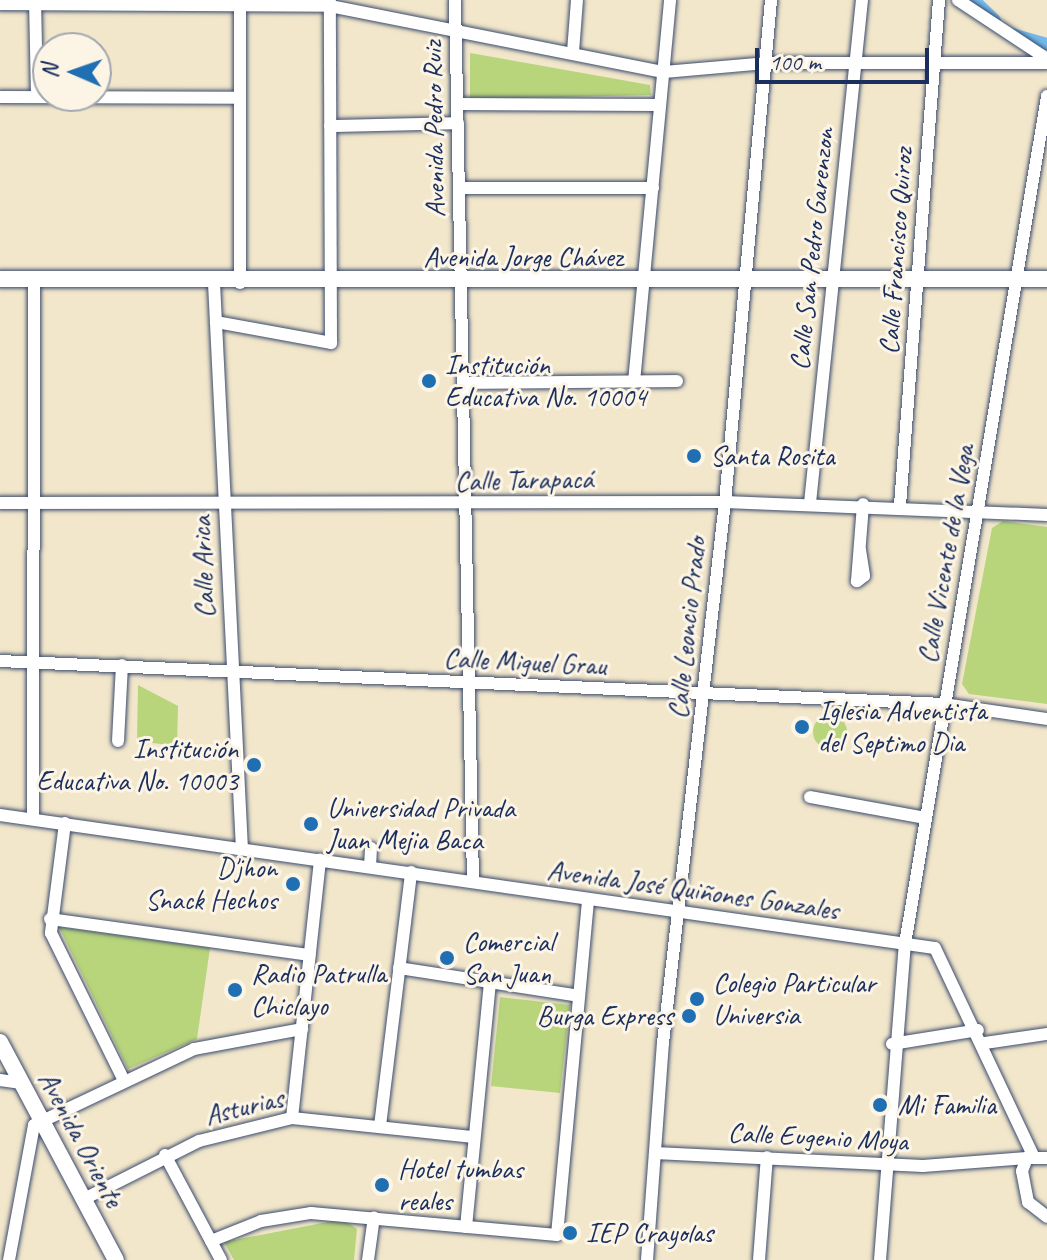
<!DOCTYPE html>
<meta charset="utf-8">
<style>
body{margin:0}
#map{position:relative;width:1047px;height:1260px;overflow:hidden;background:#f2e7cb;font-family:Caveat,sans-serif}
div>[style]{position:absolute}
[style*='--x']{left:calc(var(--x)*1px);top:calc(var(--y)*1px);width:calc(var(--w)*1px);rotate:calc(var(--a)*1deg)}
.green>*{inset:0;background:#b8d57b}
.round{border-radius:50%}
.canal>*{height:12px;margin:-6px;padding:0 6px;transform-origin:6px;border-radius:6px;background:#73baeb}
.roads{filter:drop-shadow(0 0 2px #3b4b6e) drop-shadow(0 0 2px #3b4b6e)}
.minor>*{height:12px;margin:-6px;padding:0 6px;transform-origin:6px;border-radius:6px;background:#fff}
.major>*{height:16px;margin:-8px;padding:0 8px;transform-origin:8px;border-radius:8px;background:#fff}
.dots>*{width:22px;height:22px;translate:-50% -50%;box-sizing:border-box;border:4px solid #fcf5e5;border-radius:50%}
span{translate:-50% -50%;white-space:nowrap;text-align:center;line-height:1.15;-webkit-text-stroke:6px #fcf5e5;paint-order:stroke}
.street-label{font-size:28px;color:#1b2f5e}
.poi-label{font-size:28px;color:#1b2f5e}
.left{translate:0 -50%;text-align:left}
.right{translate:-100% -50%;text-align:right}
.north{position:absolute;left:32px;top:32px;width:80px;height:80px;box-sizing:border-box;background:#fcf5e5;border:2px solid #a2a6af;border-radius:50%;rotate:272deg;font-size:22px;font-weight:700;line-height:32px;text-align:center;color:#1b2f5e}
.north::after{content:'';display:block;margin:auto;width:28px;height:36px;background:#1f6fb2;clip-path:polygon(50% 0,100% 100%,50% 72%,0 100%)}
.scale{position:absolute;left:755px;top:48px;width:174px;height:36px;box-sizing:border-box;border:4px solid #1b2f5e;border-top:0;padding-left:10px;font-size:24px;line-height:28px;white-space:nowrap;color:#1b2f5e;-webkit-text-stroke:6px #fcf5e5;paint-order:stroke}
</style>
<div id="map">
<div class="green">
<div style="clip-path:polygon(470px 53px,650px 85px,651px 95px,470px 99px)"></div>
<div style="clip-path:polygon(1003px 521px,1047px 527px,1047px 704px,969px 694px,962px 684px,992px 528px)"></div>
<div style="clip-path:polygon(138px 685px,178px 706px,177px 746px,137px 741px)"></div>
<div class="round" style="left:813px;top:715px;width:34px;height:34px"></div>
<div style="clip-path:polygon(59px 927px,210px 948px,197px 1039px,128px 1069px)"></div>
<div style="clip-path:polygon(500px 997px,570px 1005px,560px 1093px,491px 1086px)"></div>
<div style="clip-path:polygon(343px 1219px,357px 1229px,354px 1260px,234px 1260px,224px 1242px)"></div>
</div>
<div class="canal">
<div style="--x:974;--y:0;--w:29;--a:44"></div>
<div style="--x:1012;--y:34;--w:36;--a:16"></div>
</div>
<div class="roads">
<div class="minor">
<div style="--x:35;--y:0;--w:97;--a:88.8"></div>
<div style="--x:455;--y:0;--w:881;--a:88.83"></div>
<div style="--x:958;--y:0;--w:107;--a:33.5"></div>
<div style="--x:0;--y:4;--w:330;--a:0.3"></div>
<div style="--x:330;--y:6;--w:340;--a:11.2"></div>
<div style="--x:664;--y:72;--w:102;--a:-5"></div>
<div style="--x:766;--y:63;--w:281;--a:0"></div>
<div style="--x:573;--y:52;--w:52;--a:-85.6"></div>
<div style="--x:0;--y:97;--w:240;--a:0.2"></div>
<div style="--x:457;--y:104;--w:203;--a:0.3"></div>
<div style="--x:330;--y:126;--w:128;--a:-1.3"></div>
<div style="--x:459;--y:188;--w:194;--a:0"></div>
<div style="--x:214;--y:283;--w:567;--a:87.17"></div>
<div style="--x:240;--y:283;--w:283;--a:-90"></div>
<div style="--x:216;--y:322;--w:117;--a:10.3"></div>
<div style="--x:331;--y:343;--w:343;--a:-90.2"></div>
<div style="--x:634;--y:382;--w:384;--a:-84.6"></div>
<div style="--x:463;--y:383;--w:214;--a:-0.5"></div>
<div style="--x:0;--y:503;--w:725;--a:-0.08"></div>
<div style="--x:725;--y:502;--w:322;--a:2.3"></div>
<div style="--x:810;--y:503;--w:506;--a:-84.1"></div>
<div style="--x:900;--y:505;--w:507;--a:-85.58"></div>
<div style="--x:860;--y:550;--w:26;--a:81"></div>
<div style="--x:864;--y:576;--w:9;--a:144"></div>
<div style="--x:857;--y:581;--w:77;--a:-85.5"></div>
<div style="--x:0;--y:661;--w:945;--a:2.61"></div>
<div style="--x:944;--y:704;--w:104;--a:8.3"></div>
<div style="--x:118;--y:741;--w:76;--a:-87"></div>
<div style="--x:810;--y:797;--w:117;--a:10.3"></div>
<div style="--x:0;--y:815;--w:944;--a:8.1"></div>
<div style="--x:935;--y:948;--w:229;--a:64.7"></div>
<div style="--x:33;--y:819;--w:538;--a:-89.89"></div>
<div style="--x:65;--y:823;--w:111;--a:97.3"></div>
<div style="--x:51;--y:933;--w:163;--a:63.7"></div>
<div style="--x:370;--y:867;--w:19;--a:-87"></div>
<div style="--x:50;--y:919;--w:262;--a:7.9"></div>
<div style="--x:399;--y:968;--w:182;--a:8.8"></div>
<div style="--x:985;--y:1043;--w:63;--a:-8.3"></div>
<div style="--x:892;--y:1044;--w:87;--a:-9.2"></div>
<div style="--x:0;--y:1080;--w:22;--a:8"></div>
<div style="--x:292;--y:1118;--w:260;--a:-83.8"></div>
<div style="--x:380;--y:1126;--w:256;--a:-83"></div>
<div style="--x:655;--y:1153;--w:268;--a:2.8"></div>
<div style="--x:923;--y:1166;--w:104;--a:-4.4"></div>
<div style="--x:165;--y:1155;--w:119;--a:61.9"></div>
<div style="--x:1047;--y:1158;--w:20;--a:180"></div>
<div style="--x:1027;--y:1158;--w:14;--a:111"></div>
<div style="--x:1022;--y:1171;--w:32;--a:79"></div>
<div style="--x:1028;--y:1202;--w:24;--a:38"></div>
<div style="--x:84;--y:1199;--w:129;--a:-26.8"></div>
<div style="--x:199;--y:1141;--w:96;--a:-13.9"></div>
<div style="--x:292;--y:1118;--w:183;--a:6"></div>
<div style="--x:466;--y:1227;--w:246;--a:-84.4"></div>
<div style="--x:211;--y:1241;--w:54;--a:-21.8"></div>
<div style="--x:261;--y:1221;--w:51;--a:-9.1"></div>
<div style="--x:311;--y:1213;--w:247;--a:5.1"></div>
<div style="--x:557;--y:1235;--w:337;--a:-84.7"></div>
<div style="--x:9;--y:1260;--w:137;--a:-79.5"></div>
<div style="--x:34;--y:1125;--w:177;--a:-25.4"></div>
<div style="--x:194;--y:1049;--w:110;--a:-10.5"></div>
<div style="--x:368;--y:1260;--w:43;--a:-82.1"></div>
<div style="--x:647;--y:1260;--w:218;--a:-85.8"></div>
<div style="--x:663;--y:1043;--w:545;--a:-83.46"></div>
<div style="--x:725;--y:502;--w:504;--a:-84.76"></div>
<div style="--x:759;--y:1260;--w:103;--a:-85.6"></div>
<div style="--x:880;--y:1260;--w:317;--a:-85.5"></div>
<div style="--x:905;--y:944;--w:860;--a:-80.49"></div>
</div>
<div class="major">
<div style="--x:0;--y:279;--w:1047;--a:0"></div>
<div style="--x:0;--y:1042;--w:247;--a:62"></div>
</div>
</div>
<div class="dots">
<div style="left:429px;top:381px;background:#1f6fb2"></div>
<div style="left:694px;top:456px;background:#1f6fb2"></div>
<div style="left:802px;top:727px;background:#1f6fb2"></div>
<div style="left:254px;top:765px;background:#1f6fb2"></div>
<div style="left:311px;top:824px;background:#1f6fb2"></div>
<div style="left:293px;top:884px;background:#1f6fb2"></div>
<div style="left:447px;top:958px;background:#1f6fb2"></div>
<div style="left:235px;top:990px;background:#1f6fb2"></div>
<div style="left:697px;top:999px;background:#1f6fb2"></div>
<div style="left:689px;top:1016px;background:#1f6fb2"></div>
<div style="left:880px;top:1105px;background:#1f6fb2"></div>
<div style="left:382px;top:1185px;background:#1f6fb2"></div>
<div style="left:570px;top:1233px;background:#1f6fb2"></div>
</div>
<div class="street-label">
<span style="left:434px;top:129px;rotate:-91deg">Avenida Pedro Ruiz</span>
<span style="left:812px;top:249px;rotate:-84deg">Calle San Pedro Garenzon</span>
<span style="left:896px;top:251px;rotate:-86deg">Calle Francisco Quiroz</span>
<span style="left:523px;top:257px">Avenida Jorge Chávez</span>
<span style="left:524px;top:480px;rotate:-1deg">Calle Tarapacá</span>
<span style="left:946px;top:554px;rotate:-80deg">Calle Vicente de la Vega</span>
<span style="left:203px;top:567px;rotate:-92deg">Calle Arica</span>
<span style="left:687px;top:628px;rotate:-84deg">Calle Leoncio Prado</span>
<span style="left:525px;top:662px;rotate:3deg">Calle Miguel Grau</span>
<span style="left:693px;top:890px;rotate:8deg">Avenida José Quiñones Gonzales</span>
<span style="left:244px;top:1107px;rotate:-13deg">Asturias</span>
<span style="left:818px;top:1137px;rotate:3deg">Calle Eugenio Moya</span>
<span style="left:81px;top:1139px;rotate:62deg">Avenida Oriente</span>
</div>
<div class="poi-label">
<span class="left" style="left:445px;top:381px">Institución<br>Educativa No. 10004</span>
<span class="left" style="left:710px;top:456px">Santa Rosita</span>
<span class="left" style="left:818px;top:727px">Iglesia Adventista<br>del Septimo Dia</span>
<span class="right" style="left:238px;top:765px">Institución<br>Educativa No. 10003</span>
<span class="left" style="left:327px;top:824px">Universidad Privada<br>Juan Mejia Baca</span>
<span class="right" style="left:277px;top:884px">D'jhon<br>Snack Hechos</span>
<span class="left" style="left:463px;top:958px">Comercial<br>San Juan</span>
<span class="left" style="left:251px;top:990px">Radio Patrulla<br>Chiclayo</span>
<span class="left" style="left:713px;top:999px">Colegio Particular<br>Universia</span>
<span class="right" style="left:673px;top:1016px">Burga Express</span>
<span class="left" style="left:898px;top:1105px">Mi Familia</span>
<span class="left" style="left:398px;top:1185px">Hotel tumbas<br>reales</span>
<span class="left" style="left:586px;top:1233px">IEP Crayolas</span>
</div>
<div class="north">N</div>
<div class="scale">100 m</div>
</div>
